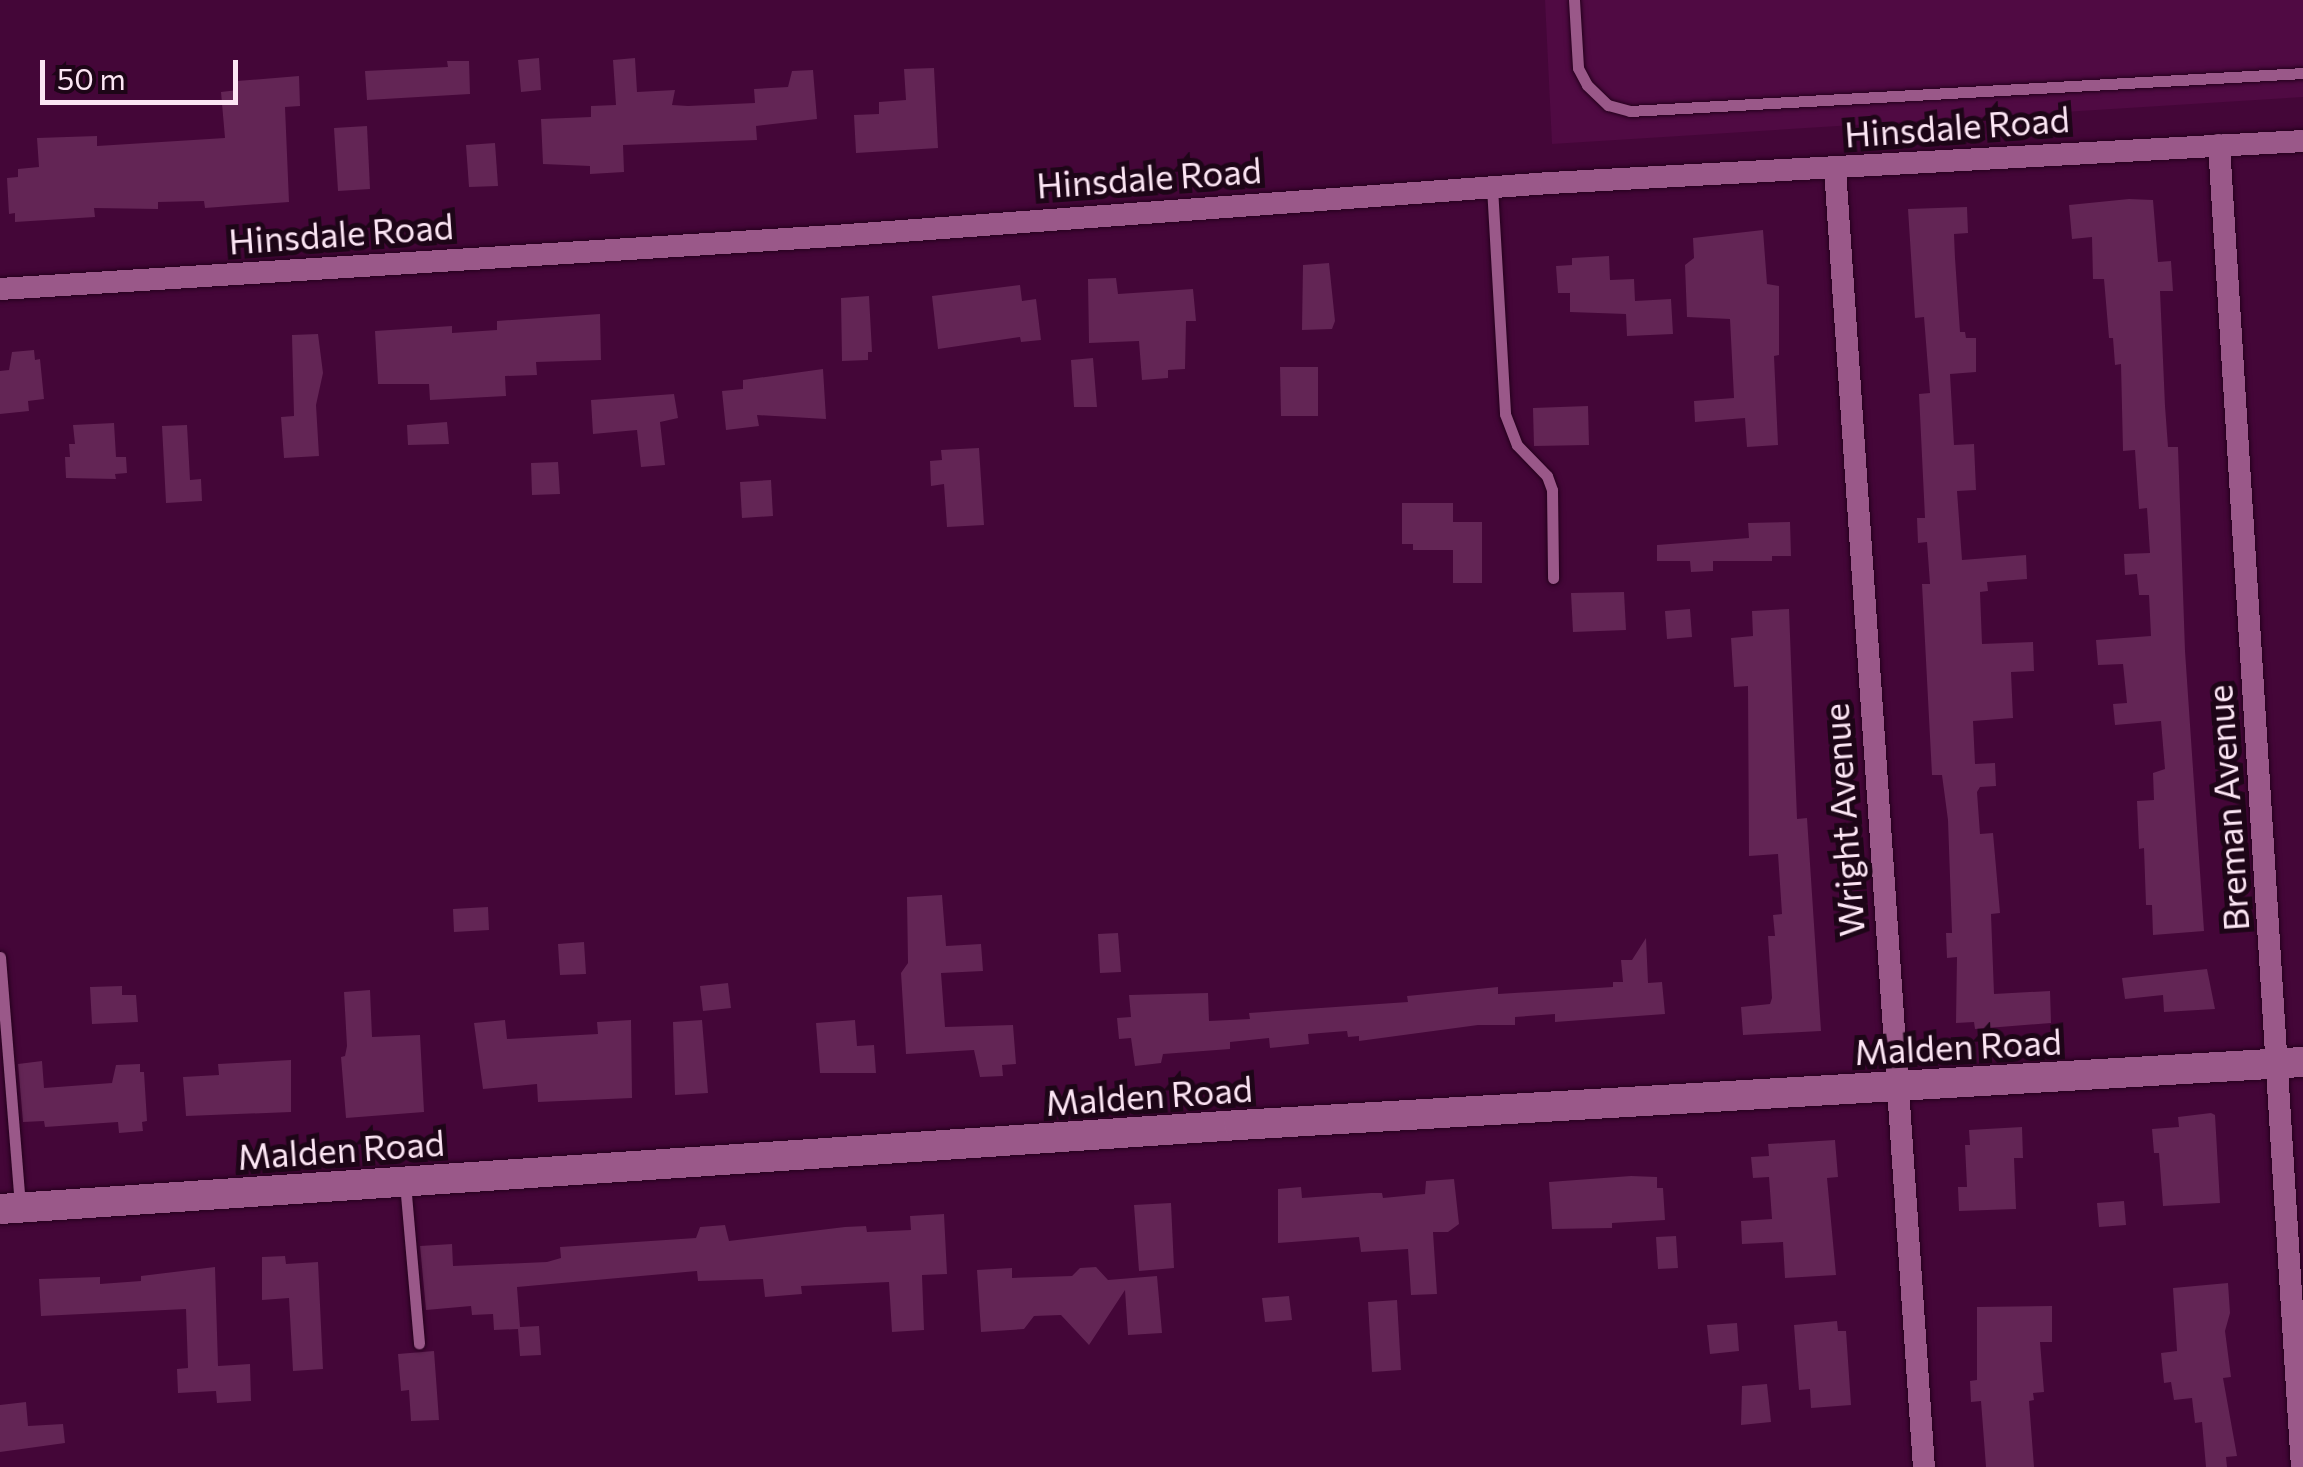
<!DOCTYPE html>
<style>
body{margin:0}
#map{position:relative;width:2303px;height:1467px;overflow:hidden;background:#440638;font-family:Commissioner,sans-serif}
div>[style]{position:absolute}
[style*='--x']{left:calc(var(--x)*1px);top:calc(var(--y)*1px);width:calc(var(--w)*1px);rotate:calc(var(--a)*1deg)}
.built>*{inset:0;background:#500a43}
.building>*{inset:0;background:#632555}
.roads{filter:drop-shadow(0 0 2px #24001c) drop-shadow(0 0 2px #24001c)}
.service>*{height:11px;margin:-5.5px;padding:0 5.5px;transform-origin:5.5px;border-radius:5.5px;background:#9a5889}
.minor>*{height:22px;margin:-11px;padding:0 11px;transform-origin:11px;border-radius:11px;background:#9a5889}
.tertiary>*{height:30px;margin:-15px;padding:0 15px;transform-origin:15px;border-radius:15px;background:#9a5889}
span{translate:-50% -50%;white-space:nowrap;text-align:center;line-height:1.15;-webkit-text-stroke:10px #1d0517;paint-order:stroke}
.street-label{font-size:35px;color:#fce5f4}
.scale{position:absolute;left:40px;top:60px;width:198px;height:45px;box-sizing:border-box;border:5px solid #fce5f4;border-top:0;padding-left:12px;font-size:30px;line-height:35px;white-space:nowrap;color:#fce5f4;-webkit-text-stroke:8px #1d0517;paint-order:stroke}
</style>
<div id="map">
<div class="built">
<div style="clip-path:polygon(1545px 0,2303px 0,2303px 97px,1552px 144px)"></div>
</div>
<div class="building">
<div style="clip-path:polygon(539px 58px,541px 90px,521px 92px,518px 60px)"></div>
<div style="clip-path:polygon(635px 58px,637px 92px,675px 90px,672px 105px,688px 106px,755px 103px,754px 89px,788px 87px,792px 71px,813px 70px,817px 119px,756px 126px,757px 140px,623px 145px,624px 172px,590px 174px,590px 166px,543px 164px,541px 119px,591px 117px,591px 106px,616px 105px,613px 60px)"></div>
<div style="clip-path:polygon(447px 61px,469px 61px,470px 94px,367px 100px,365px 71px,448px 67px)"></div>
<div style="clip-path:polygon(934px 68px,938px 148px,856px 153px,854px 115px,879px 114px,879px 102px,906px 100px,904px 69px)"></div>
<div style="clip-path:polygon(299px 76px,300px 106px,285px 107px,289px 202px,205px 208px,204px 201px,158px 202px,158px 209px,94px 208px,95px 217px,15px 222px,15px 213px,9px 214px,7px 178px,18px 177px,18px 169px,39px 167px,37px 138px,97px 136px,97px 146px,225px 138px,221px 92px,238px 90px,237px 81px)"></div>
<div style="clip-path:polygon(367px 126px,370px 189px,338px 191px,334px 128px)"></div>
<div style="clip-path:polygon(495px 143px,498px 186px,469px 187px,466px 145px)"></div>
<div style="clip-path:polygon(2129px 199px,2153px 200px,2158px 262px,2171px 261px,2173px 291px,2160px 291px,2165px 406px,2168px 447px,2178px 447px,2185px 651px,2204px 931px,2153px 935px,2152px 905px,2146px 905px,2144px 848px,2139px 849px,2137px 801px,2154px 800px,2153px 773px,2165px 769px,2161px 721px,2115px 725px,2113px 704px,2127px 703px,2123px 664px,2098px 665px,2096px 640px,2151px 636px,2149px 595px,2139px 595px,2137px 574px,2125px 575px,2124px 554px,2150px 553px,2147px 508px,2139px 509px,2135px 450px,2123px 451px,2121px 364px,2115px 365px,2113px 338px,2109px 338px,2104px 279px,2093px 279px,2092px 237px,2072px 239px,2069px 205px)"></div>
<div style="clip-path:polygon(1967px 207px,1968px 233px,1954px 234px,1955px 258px,1960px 332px,1965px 332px,1966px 338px,1976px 338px,1976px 372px,1950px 374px,1954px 445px,1974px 444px,1976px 490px,1957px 491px,1962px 560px,2026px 555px,2027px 579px,1987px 582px,1988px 591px,1980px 592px,1982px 644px,2033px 642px,2034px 671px,2011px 672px,2013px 718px,1973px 721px,1975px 764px,1995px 763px,1996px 786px,1980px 787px,1977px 792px,1980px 834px,1993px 833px,2000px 913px,1991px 914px,1994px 994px,2050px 991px,2051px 1023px,1975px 1029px,1974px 1022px,1956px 1023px,1957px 957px,1947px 958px,1946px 933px,1952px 933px,1948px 820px,1942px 775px,1932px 775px,1922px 584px,1930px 584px,1927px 542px,1918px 543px,1917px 518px,1925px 518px,1919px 394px,1930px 393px,1924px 317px,1915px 318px,1908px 209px)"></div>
<div style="clip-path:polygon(1763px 230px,1767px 284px,1779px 286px,1779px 355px,1774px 356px,1778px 445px,1747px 447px,1745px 418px,1695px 422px,1694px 401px,1734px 398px,1730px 319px,1687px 317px,1685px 265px,1694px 258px,1693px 238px)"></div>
<div style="clip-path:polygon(1609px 256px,1610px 280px,1634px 279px,1635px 301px,1671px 299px,1673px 334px,1627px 336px,1626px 314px,1570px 312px,1570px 293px,1558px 293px,1556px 266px,1572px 265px,1572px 258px)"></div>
<div style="clip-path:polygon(1329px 263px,1335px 321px,1332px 329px,1302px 330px,1303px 265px)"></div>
<div style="clip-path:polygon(1116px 278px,1118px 294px,1193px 289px,1196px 321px,1186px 321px,1185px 369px,1168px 370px,1168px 378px,1142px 380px,1139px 341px,1089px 343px,1088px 279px)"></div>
<div style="clip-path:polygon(1020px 285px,1022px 301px,1036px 299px,1041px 340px,1021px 342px,1020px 337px,938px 349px,932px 296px)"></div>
<div style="clip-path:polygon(869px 296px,872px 352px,868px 352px,868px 360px,842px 361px,841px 298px)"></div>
<div style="clip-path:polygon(600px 314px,601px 360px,536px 362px,537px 375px,505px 376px,506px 396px,430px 400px,429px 384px,378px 384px,375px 331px,452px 326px,452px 333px,497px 330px,497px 321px)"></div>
<div style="clip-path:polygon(318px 334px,323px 373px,316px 405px,319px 456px,284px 458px,281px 417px,294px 416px,292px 335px)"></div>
<div style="clip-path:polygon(34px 350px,35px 360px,40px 359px,44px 399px,28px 401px,29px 411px,0 414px,0 371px,9px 370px,12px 352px)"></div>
<div style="clip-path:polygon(1093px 358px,1097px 407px,1074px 407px,1071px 360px)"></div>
<div style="clip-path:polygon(1280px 367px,1318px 367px,1318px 416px,1281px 416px)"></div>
<div style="clip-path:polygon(823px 369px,826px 419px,757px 415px,759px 426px,726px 430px,722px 391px,743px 389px,743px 380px)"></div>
<div style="clip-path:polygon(674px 394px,678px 418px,660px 422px,665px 465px,641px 467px,637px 430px,593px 434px,591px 400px)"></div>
<div style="clip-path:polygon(1588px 406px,1589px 445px,1534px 446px,1533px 408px)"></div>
<div style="clip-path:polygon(447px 422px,449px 444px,408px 445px,407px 425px)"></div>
<div style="clip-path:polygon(114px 423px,116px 457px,126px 457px,127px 473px,115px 474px,116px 479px,66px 478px,65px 457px,70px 457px,69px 444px,75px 444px,73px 425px)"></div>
<div style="clip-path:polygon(187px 425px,190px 480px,201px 479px,202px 501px,166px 503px,162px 426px)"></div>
<div style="clip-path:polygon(979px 448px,984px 525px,947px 527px,944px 484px,931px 486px,930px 461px,942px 460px,941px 450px)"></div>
<div style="clip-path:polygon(558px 462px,560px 494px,532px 495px,531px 463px)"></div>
<div style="clip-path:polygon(771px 480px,773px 516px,742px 518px,740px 482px)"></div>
<div style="clip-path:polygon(1402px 503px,1453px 503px,1453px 522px,1482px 522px,1482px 583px,1453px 583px,1453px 550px,1413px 550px,1413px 544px,1402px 544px)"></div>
<div style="clip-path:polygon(1790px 522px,1791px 556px,1772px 556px,1772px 561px,1713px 561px,1713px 571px,1691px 572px,1690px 561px,1657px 561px,1657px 545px,1749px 538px,1748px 523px)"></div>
<div style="clip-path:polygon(1624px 592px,1626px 630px,1573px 632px,1571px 593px)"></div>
<div style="clip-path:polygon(1690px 609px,1692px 637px,1667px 639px,1665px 611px)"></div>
<div style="clip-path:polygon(1789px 609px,1797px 819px,1807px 818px,1821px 1031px,1743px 1035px,1741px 1007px,1770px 1004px,1772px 998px,1768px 936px,1775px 936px,1773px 915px,1782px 914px,1778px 854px,1749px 856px,1748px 686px,1734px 687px,1731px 638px,1753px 636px,1752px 611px)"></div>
<div style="clip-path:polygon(942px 895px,946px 946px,981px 944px,983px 971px,941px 973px,945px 1027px,1013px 1025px,1016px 1064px,1002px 1065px,1003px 1076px,980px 1077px,974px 1050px,906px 1054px,901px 973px,908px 963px,907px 897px)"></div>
<div style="clip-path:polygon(488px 907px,489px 930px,454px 932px,453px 909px)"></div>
<div style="clip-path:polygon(1118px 933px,1121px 972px,1100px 973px,1098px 934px)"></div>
<div style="clip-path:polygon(1646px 938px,1648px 983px,1662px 982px,1665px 1014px,1555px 1022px,1555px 1014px,1515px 1017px,1515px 1025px,1478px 1025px,1359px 1041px,1359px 1036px,1348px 1037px,1347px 1031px,1308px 1034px,1309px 1044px,1270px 1048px,1269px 1038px,1230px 1042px,1230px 1049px,1163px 1054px,1161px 1063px,1135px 1066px,1131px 1038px,1119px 1039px,1117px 1018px,1131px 1017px,1129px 995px,1208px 993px,1209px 1021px,1250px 1019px,1249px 1013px,1408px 1002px,1407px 996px,1498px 987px,1498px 994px,1613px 987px,1613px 982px,1623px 982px,1621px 960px,1632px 960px)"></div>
<div style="clip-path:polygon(584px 942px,586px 974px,560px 975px,558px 944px)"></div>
<div style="clip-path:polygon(2207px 969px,2215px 1009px,2164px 1012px,2163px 995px,2125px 999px,2122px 978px)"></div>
<div style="clip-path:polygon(728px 983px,731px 1008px,703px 1011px,700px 986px)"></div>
<div style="clip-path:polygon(122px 986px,122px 995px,136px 995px,138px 1022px,92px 1024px,90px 987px)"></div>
<div style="clip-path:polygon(370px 990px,372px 1037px,420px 1035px,424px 1112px,346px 1118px,341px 1057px,345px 1056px,347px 1046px,344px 992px)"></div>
<div style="clip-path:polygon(505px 1020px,507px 1039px,598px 1034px,597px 1022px,631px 1020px,632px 1098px,538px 1102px,537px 1084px,483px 1089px,474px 1023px)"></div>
<div style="clip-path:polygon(702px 1020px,708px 1093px,675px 1095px,673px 1022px)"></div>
<div style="clip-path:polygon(855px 1020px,857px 1046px,874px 1045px,876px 1073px,820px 1073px,816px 1023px)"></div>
<div style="clip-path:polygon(291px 1060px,291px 1112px,186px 1116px,183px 1077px,219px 1075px,218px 1064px)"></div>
<div style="clip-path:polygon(42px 1061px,44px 1088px,112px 1083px,116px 1065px,140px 1064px,140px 1072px,144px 1072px,147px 1121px,142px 1122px,143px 1131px,119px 1133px,118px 1122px,45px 1127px,44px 1121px,23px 1122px,18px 1064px)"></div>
<div style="clip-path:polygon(2211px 1113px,2215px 1115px,2220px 1203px,2163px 1206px,2159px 1153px,2154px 1153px,2152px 1129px,2179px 1127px,2178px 1117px)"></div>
<div style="clip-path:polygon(2022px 1127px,2023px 1158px,2014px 1158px,2016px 1209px,1959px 1211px,1958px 1187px,1967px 1187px,1965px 1145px,1970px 1145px,1969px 1130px)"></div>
<div style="clip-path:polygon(1835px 1140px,1838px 1177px,1827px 1178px,1836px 1275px,1785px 1278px,1783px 1242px,1742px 1244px,1741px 1221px,1772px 1219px,1769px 1177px,1753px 1178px,1751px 1157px,1769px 1156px,1768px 1144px)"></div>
<div style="clip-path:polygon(1631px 1176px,1657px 1177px,1657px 1188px,1663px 1188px,1665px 1220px,1612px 1223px,1612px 1228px,1552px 1229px,1549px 1182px)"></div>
<div style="clip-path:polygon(1454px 1179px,1459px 1224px,1448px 1232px,1433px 1232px,1437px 1294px,1411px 1295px,1408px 1249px,1361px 1252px,1359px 1237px,1278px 1243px,1278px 1189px,1301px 1187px,1302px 1198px,1371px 1193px,1382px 1193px,1383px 1198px,1425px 1194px,1426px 1181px)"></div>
<div style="clip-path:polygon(2124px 1201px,2126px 1225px,2099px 1227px,2097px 1203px)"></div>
<div style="clip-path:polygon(1171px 1203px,1174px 1268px,1139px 1271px,1134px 1205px)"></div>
<div style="clip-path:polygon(944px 1214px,947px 1274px,922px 1275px,924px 1330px,892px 1332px,889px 1282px,801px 1286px,802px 1294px,765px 1297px,763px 1279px,698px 1281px,697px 1271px,517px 1287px,520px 1327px,539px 1326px,541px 1355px,520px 1356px,518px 1329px,494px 1330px,493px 1314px,472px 1315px,471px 1306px,426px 1310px,420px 1246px,452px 1244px,453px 1266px,547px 1262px,561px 1258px,560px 1247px,696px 1238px,700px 1227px,725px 1225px,729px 1241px,845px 1227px,866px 1226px,867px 1232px,911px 1230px,910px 1216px)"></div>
<div style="clip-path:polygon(1676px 1236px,1678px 1268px,1658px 1269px,1656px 1237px)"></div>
<div style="clip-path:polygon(285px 1256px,286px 1264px,318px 1262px,323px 1369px,293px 1371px,289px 1298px,262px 1300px,262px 1257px)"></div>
<div style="clip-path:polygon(215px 1267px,218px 1366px,250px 1364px,251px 1401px,217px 1403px,216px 1391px,178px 1393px,177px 1369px,188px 1368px,186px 1309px,41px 1316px,39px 1279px,100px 1277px,100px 1284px,141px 1281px,141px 1276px)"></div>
<div style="clip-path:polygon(1096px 1267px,1108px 1280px,1157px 1276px,1162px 1333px,1128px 1335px,1125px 1290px,1089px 1345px,1061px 1315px,1034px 1316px,1024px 1329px,981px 1332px,977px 1270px,1012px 1268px,1012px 1278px,1072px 1276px,1080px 1268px)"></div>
<div style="clip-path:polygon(2228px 1283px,2230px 1313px,2225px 1331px,2231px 1377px,2223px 1378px,2237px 1456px,2226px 1457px,2227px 1467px,2206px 1467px,2202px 1422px,2195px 1423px,2192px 1398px,2174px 1400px,2171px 1382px,2164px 1383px,2161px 1353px,2177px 1351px,2173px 1288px)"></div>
<div style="clip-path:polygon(1289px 1296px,1292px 1320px,1265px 1322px,1262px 1298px)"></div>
<div style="clip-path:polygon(1397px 1300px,1401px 1370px,1372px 1372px,1368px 1302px)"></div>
<div style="clip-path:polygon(2052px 1306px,2052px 1342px,2040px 1342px,2044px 1392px,2033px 1393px,2034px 1400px,2029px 1401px,2034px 1467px,1986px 1467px,1981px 1401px,1971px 1402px,1970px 1381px,1977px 1380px,1977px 1307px)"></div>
<div style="clip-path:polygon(1837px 1321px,1838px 1331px,1846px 1331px,1851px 1405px,1811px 1408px,1810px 1389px,1799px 1390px,1794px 1325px)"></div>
<div style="clip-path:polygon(1737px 1323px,1739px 1351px,1710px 1354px,1707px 1325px)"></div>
<div style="clip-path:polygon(434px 1351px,439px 1420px,411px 1421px,409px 1390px,401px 1391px,398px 1354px)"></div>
<div style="clip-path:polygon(1767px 1384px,1771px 1422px,1741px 1425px,1742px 1386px)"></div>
<div style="clip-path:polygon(26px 1402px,28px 1426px,63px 1424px,65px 1443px,0 1452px,0 1405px)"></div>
</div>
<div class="roads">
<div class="service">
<div style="--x:1574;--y:0;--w:68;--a:86.6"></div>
<div style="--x:1578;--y:68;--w:19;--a:62"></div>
<div style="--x:1587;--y:85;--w:29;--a:44"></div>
<div style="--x:1608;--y:105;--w:23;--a:15"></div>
<div style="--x:1630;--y:111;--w:674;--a:-3.23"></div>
<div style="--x:1492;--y:187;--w:227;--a:86.7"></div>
<div style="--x:1505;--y:414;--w:33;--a:69"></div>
<div style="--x:1517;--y:445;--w:43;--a:45.9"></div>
<div style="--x:1547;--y:476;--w:15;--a:70"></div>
<div style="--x:1552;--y:490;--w:88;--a:89.3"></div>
<div style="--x:0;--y:957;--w:248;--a:85.4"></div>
<div style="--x:405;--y:1183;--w:161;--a:85"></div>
</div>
<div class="minor">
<div style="--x:2219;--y:145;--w:1325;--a:86.41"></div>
<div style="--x:1835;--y:169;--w:1301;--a:86.08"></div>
<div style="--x:0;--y:289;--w:850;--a:-3.64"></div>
<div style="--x:848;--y:235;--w:704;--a:-4.24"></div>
<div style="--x:1550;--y:183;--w:754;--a:-3.19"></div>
</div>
<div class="tertiary">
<div style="--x:0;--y:1209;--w:1242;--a:-3.88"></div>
<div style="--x:1239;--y:1125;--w:1066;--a:-3.39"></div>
</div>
</div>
<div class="street-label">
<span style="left:1957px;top:126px;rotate:-4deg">Hinsdale Road</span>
<span style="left:1149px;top:177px;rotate:-4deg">Hinsdale Road</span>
<span style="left:341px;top:233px;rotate:-4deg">Hinsdale Road</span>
<span style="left:2227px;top:808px;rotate:-94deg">Breman Avenue</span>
<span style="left:1843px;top:820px;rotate:-94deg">Wright Avenue</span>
<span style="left:1958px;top:1046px;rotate:-3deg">Malden Road</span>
<span style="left:1149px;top:1095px;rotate:-4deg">Malden Road</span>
<span style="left:341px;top:1149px;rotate:-4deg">Malden Road</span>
</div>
<div class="scale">50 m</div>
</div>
